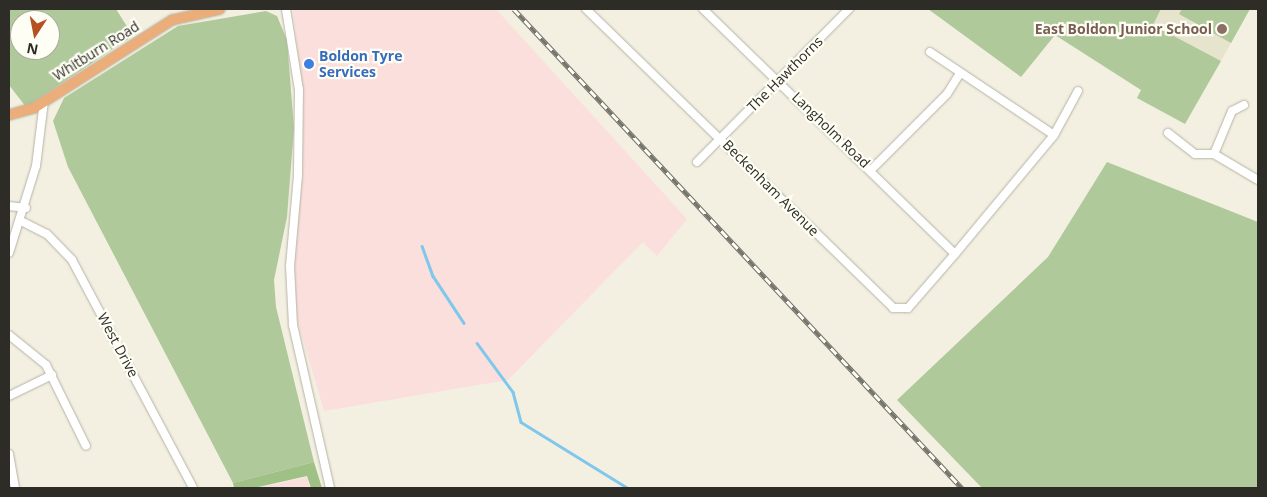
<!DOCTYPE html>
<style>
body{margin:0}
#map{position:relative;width:1267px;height:497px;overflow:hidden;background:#f3f0e2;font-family:"Open Sans",sans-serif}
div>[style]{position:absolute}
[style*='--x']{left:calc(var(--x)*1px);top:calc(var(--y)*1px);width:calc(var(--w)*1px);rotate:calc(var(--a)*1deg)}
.built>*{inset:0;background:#e7e4ce}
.industrial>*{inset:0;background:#fadfdc}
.green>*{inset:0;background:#afc99b}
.forest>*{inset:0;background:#9fc185}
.stream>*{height:2.5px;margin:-1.25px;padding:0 1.25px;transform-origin:1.25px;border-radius:1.25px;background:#7fc8ec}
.roads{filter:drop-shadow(0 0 1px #b5b3a5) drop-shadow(0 0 1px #b5b3a5)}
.minor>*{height:8px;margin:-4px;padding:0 4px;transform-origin:4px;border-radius:4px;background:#fff}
.major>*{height:10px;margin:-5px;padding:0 5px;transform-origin:5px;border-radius:5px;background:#ebad7a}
.rail>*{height:4.5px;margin-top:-2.25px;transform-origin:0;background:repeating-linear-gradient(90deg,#fffef5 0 8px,#75746b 0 16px);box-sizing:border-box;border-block:1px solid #75746b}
.dots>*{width:14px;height:14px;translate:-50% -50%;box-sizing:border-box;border:2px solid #fffef5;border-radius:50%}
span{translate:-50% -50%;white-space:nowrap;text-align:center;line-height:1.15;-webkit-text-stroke:4.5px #fffef5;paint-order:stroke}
.education-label{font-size:14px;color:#785e54;font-weight:700}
.right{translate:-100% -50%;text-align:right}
.street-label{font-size:14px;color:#2d2c27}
.shop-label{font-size:14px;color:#366cbe;font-weight:700}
.left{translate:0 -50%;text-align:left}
.frame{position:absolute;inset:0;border:10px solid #2d2c27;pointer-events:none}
.north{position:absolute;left:10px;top:10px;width:50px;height:50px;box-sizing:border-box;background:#fffef5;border:1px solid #abaaa3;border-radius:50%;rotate:191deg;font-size:14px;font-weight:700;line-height:20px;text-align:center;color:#2d2c27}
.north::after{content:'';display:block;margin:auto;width:18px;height:22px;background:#b55021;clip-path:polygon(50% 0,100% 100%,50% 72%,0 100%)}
</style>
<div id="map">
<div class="built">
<div style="clip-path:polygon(1161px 9px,1250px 9px,1221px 61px,1153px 25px)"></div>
</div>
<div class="industrial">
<div style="clip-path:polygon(293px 9px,496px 9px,687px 219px,657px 256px,643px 242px,508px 380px,324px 411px,298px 323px,292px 267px,302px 91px)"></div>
<div style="clip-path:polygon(307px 477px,310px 488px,257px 488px)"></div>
</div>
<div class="green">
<div style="clip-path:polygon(evenodd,9px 9px,116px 9px,133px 36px,26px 107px,9px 85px,9px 9px,20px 20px,50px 20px,50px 50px,20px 50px,20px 20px)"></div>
<div style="clip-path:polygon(928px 9px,1161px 9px,1153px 25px,1221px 61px,1185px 124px,1137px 98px,1141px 90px,1055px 35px,1021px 77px)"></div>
<div style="clip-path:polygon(1182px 9px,1250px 9px,1231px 43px,1179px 14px)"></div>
<div style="clip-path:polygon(266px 11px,277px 16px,287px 40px,294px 128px,287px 217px,274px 280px,276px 307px,314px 462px,233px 483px,68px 167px,53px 121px,64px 98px,178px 26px)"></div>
<div style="clip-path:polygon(1107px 162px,1258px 222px,1258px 488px,982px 488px,897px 400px,1048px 257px)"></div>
</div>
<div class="forest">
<div style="clip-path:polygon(314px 462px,322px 488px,311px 488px,307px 476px,254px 488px,234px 488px,233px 483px)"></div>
</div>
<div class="stream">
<div style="--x:422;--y:246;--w:32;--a:70"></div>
<div style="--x:433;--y:276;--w:56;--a:56.6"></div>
<div style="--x:477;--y:343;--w:61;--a:53.7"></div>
<div style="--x:513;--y:392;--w:31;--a:75"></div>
<div style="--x:521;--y:422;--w:126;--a:31.7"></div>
</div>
<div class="roads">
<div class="minor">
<div style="--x:286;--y:9;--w:82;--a:80.9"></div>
<div style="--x:299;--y:90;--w:85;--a:90.7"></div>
<div style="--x:298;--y:175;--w:91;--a:95"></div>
<div style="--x:290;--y:266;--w:59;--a:87.1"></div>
<div style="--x:293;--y:325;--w:167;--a:77.2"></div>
<div style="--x:586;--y:9;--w:429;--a:44.2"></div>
<div style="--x:893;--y:308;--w:15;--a:0"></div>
<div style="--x:908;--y:308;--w:72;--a:-49"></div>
<div style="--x:955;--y:254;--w:155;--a:-50.2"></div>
<div style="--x:1054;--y:135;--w:50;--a:-61.4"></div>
<div style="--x:703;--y:9;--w:351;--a:44.2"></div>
<div style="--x:930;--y:52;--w:149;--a:33.8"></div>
<div style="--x:1244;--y:105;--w:13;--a:153"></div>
<div style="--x:1232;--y:111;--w:47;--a:112.7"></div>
<div style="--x:1214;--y:154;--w:51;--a:30.6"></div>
<div style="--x:1168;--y:133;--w:34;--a:38"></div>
<div style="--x:1195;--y:154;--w:19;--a:0"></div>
<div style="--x:697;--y:162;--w:216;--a:-45.2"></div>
<div style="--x:871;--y:170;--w:107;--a:-45"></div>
<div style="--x:947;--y:94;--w:25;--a:-58"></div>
<div style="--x:9;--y:206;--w:17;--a:7"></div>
<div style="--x:21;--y:221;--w:29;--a:27"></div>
<div style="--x:47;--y:234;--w:36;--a:46"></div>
<div style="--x:72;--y:260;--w:258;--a:62"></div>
<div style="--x:9;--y:253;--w:91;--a:-72.8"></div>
<div style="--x:36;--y:166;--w:65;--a:-83"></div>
<div style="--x:9;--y:335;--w:48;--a:39"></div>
<div style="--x:46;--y:365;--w:90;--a:63.7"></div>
<div style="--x:9;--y:396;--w:48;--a:-26"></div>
<div style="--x:9;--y:454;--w:35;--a:80"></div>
</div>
<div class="major">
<div style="--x:9;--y:115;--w:26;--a:-16"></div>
<div style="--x:34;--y:108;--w:164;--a:-32.5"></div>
<div style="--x:172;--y:20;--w:49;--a:-12.9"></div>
</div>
</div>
<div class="rail">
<div style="--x:514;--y:9;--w:656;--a:46.92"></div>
</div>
<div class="dots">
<div style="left:1222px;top:29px;background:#8d6e63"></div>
<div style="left:309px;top:64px;background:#3f7fe0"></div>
</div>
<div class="education-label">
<span class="right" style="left:1212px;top:29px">East Boldon Junior School</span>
</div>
<div class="street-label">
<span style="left:96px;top:51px;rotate:-32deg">Whitburn Road</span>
<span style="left:785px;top:74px;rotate:-45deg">The Hawthorns</span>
<span style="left:831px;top:130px;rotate:44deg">Langholm Road</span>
<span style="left:771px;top:188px;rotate:45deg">Beckenham Avenue</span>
<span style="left:118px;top:345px;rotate:62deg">West Drive</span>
</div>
<div class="shop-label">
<span class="left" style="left:319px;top:64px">Boldon Tyre<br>Services</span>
</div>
<div class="frame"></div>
<div class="north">N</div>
</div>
